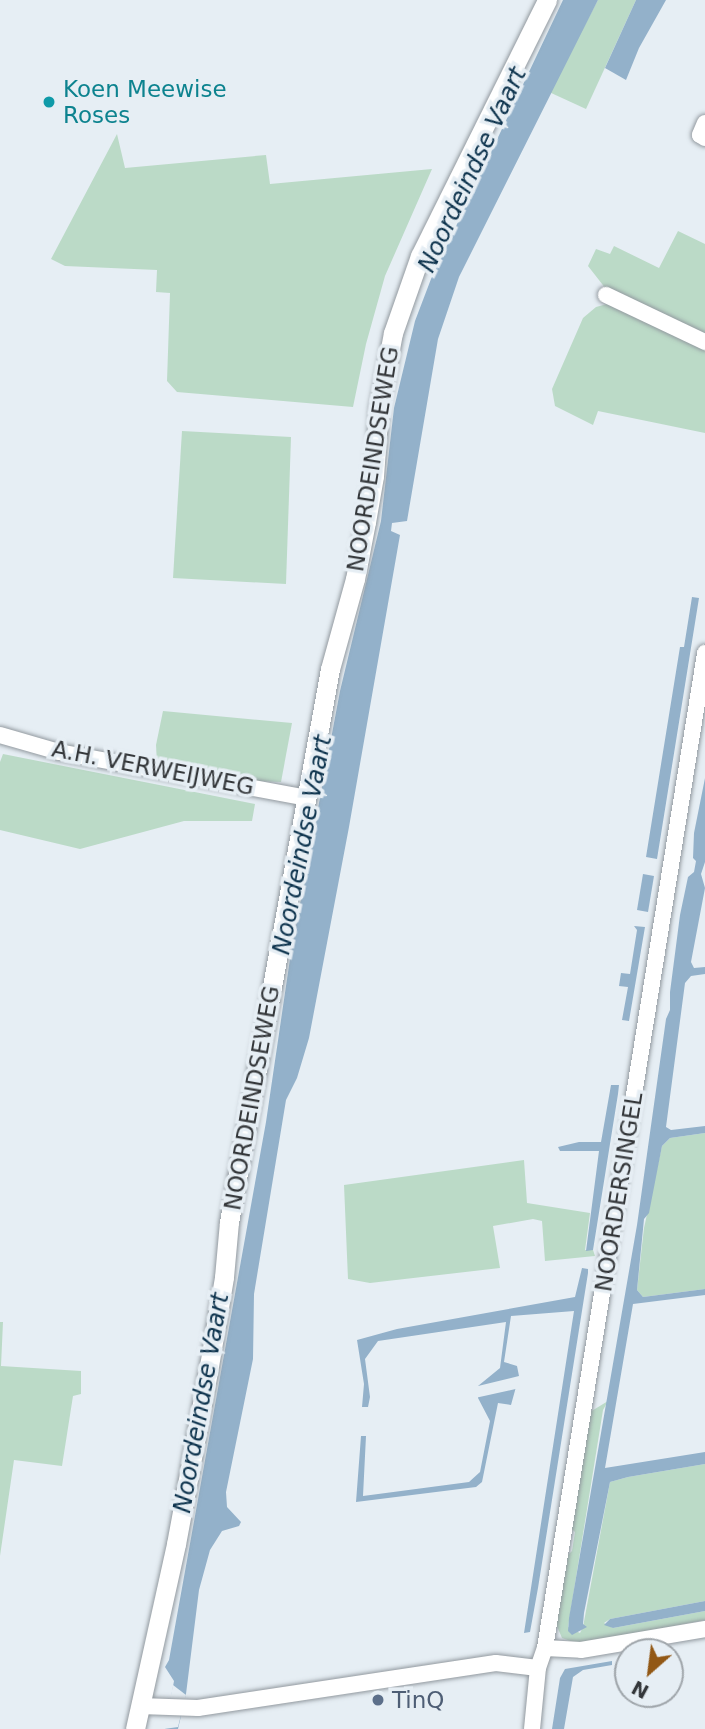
<!DOCTYPE html>
<style>
body{margin:0}
#map{position:relative;width:705px;height:1729px;overflow:hidden;background:#e6eef4;font-family:"DejaVu Sans",sans-serif}
div>[style]{position:absolute}
[style*='--x']{left:calc(var(--x)*1px);top:calc(var(--y)*1px);width:calc(var(--w)*1px);rotate:calc(var(--a)*1deg)}
.green>*{inset:0;background:#bbdac7}
.water>*{inset:0;background:#93b1ca}
.pier>*{inset:0;background:#e6eef4}
.roads{filter:drop-shadow(0 0 2px #92999f) drop-shadow(0 0 2px #92999f)}
.minor>*{height:16px;margin:-8px;padding:0 8px;transform-origin:8px;border-radius:8px;background:#fff}
.tertiary>*{height:19px;margin:-9.5px;padding:0 9.5px;transform-origin:9.5px;border-radius:9.5px;background:#fff}
.dots>*{width:19px;height:19px;translate:-50% -50%;box-sizing:border-box;border:4px solid #e6eef4;border-radius:50%}
span{translate:-50% -50%;white-space:nowrap;text-align:center;line-height:1.15;-webkit-text-stroke:7px #e6eef4;paint-order:stroke}
.culture-label{font-size:23px;color:#0d838f}
.left{translate:0 -50%;text-align:left}
.street-label{font-size:23px;color:#34373a}
.service-label{font-size:23px;color:#4e5e75}
.water-label{font-size:24px;color:#0d334d;font-style:italic}
.north{position:absolute;left:614px;top:1638px;width:70px;height:70px;box-sizing:border-box;background:#e6eef4;border:2px solid #9fa5aa;border-radius:50%;rotate:208deg;font-size:19px;font-weight:700;line-height:28px;text-align:center;color:#34373a}
.north::after{content:'';display:block;margin:auto;width:24px;height:32px;background:#925815;clip-path:polygon(50% 0,100% 100%,50% 72%,0 100%)}
</style>
<div id="map">
<div class="green">
<div style="clip-path:polygon(598px 0,636px 0,586px 109px,549px 92px)"></div>
<div style="clip-path:polygon(117px 134px,125px 168px,266px 155px,270px 184px,432px 169px,385px 276px,366px 344px,353px 407px,177px 392px,167px 381px,170px 293px,156px 292px,157px 270px,65px 266px,51px 259px)"></div>
<div style="clip-path:polygon(678px 231px,705px 244px,705px 338px,606px 289px,588px 266px,596px 249px,610px 254px,614px 246px,659px 268px)"></div>
<div style="clip-path:polygon(607px 304px,705px 346px,705px 433px,598px 411px,593px 425px,555px 406px,552px 389px,583px 318px,596px 307px)"></div>
<div style="clip-path:polygon(182px 431px,291px 437px,286px 584px,173px 578px)"></div>
<div style="clip-path:polygon(163px 711px,292px 723px,281px 782px,255px 781px,157px 763px,156px 745px)"></div>
<div style="clip-path:polygon(3px 754px,255px 804px,252px 821px,184px 821px,80px 849px,0 830px,0 762px)"></div>
<div style="clip-path:polygon(705px 1133px,705px 1289px,643px 1297px,637px 1290px,644px 1228px,662px 1146px,670px 1138px)"></div>
<div style="clip-path:polygon(524px 1160px,527px 1203px,590px 1213px,585px 1250px,593px 1250px,595px 1256px,545px 1261px,542px 1221px,533px 1219px,493px 1226px,500px 1268px,370px 1283px,348px 1279px,344px 1185px)"></div>
<div style="clip-path:polygon(0 1322px,3px 1322px,1px 1366px,81px 1371px,81px 1394px,73px 1396px,62px 1466px,14px 1460px,0 1556px)"></div>
<div style="clip-path:polygon(608px 1401px,603px 1410px,568px 1627px,580px 1633px,583px 1627px,610px 1482px,628px 1477px,705px 1464px,705px 1601px,610px 1619px,604px 1623px,613px 1628px,705px 1611px,705px 1620px,579px 1644px,562px 1638px,556px 1624px,566px 1557px,572px 1551px,575px 1532px,570px 1527px,590px 1412px)"></div>
</div>
<div class="water">
<div style="clip-path:polygon(563px 0,598px 0,459px 277px,438px 339px,407px 521px,392px 523px,391px 531px,400px 535px,349px 827px,309px 1038px,297px 1078px,286px 1100px,254px 1294px,253px 1359px,226px 1492px,227px 1507px,241px 1522px,239px 1526px,222px 1531px,210px 1550px,199px 1590px,186px 1694px,178px 1729px,165px 1729px,174px 1681px,165px 1667px,169px 1660px,266px 1122px,291px 952px,340px 691px,381px 521px,394px 408px,415px 321px,431px 279px)"></div>
<div style="clip-path:polygon(636px 0,666px 0,639px 48px,626px 80px,605px 68px)"></div>
<div style="clip-path:polygon(692px 597px,699px 598px,657px 859px,646px 857px,680px 647px,684px 647px)"></div>
<div style="clip-path:polygon(705px 778px,705px 862px,701px 874px,705px 888px,691px 962px,694px 968px,705px 967px,705px 974px,691px 976px,685px 983px,666px 1127px,671px 1130px,705px 1126px,705px 1133px,670px 1138px,662px 1146px,649px 1213px,644px 1219px,637px 1290px,643px 1297px,705px 1289px,705px 1295px,633px 1304px,605px 1468px,705px 1452px,705px 1464px,628px 1477px,610px 1482px,584px 1613px,583px 1624px,587px 1627px,572px 1635px,568px 1631px,569px 1618px,637px 1225px,666px 1019px,670px 1010px,670px 992px,680px 915px,688px 877px,694px 872px,696px 861px,693px 858px,694px 833px)"></div>
<div style="clip-path:polygon(643px 874px,654px 876px,648px 912px,637px 910px)"></div>
<div style="clip-path:polygon(634px 926px,645px 927px,629px 1021px,622px 1020px,628px 987px,619px 986px,621px 973px,630px 974px,637px 930px)"></div>
<div style="clip-path:polygon(611px 1085px,619px 1085px,618px 1094px,593px 1250px,586px 1251px,599px 1151px,560px 1151px,558px 1147px,579px 1142px,601px 1142px)"></div>
<div style="clip-path:polygon(582px 1268px,588px 1269px,588px 1273px,538px 1588px,530px 1632px,524px 1633px,574px 1311px,511px 1316px,504px 1362px,517px 1366px,519px 1376px,511px 1405px,498px 1403px,482px 1482px,476px 1487px,356px 1502px,361px 1436px,366px 1436px,363px 1496px,469px 1482px,480px 1472px,490px 1421px,478px 1398px,478px 1386px,500px 1368px,506px 1322px,378px 1341px,365px 1359px,370px 1397px,368px 1407px,362px 1407px,364px 1384px,357px 1340px,397px 1329px,575px 1297px)"></div>
<div style="clip-path:polygon(705px 1601px,705px 1611px,613px 1628px,604px 1625px,610px 1619px)"></div>
<div style="clip-path:polygon(612px 1661px,612px 1665px,583px 1670px,573px 1677px,564px 1729px,552px 1729px,560px 1678px,565px 1669px)"></div>
</div>
<div class="pier">
<div style="clip-path:polygon(523px 1375px,520px 1388px,475px 1398px,478px 1386px)"></div>
<div style="clip-path:polygon(173px 1685px,186px 1695px,178px 1727px,164px 1729px)"></div>
</div>
<div class="roads">
<div class="minor">
<div style="--x:705;--y:123;--w:13;--a:113"></div>
<div style="--x:700;--y:135;--w:6;--a:31"></div>
<div style="--x:606;--y:295;--w:110;--a:25.4"></div>
<div style="--x:0;--y:735;--w:61;--a:16.1"></div>
<div style="--x:59;--y:752;--w:252;--a:10.5"></div>
<div style="--x:545;--y:1648;--w:36;--a:3"></div>
<div style="--x:581;--y:1650;--w:126;--a:-9.6"></div>
<div style="--x:140;--y:1706;--w:58;--a:2"></div>
<div style="--x:198;--y:1708;--w:301;--a:-8.6"></div>
<div style="--x:496;--y:1663;--w:42;--a:6.8"></div>
<div style="--x:532;--y:1729;--w:61;--a:-84.4"></div>
<div style="--x:538;--y:1668;--w:21;--a:-71"></div>
<div style="--x:545;--y:1648;--w:1008;--a:-80.86"></div>
</div>
<div class="tertiary">
<div style="--x:135;--y:1729;--w:189;--a:-77.5"></div>
<div style="--x:176;--y:1544;--w:175;--a:-79.5"></div>
<div style="--x:208;--y:1372;--w:96;--a:-80.4"></div>
<div style="--x:224;--y:1277;--w:55;--a:-84.8"></div>
<div style="--x:229;--y:1222;--w:562;--a:-79.65"></div>
<div style="--x:330;--y:669;--w:93;--a:-74.5"></div>
<div style="--x:355;--y:579;--w:58;--a:-79.1"></div>
<div style="--x:366;--y:522;--w:47;--a:-80.1"></div>
<div style="--x:374;--y:476;--w:69;--a:-85.9"></div>
<div style="--x:379;--y:407;--w:75;--a:-79.3"></div>
<div style="--x:393;--y:333;--w:82;--a:-70.7"></div>
<div style="--x:420;--y:256;--w:286;--a:-63.6"></div>
</div>
</div>
<div class="dots">
<div style="left:49px;top:102px;background:#0f9aa8"></div>
<div style="left:378px;top:1700px;background:#5c6f8a"></div>
</div>
<div class="culture-label">
<span class="left" style="left:63px;top:102px">Koen Meewise<br>Roses</span>
</div>
<div class="street-label">
<span style="left:373px;top:459px;rotate:-81deg">NOORDEINDSEWEG</span>
<span style="left:153px;top:768px;rotate:11deg">A.H. VERWEIJWEG</span>
<span style="left:252px;top:1098px;rotate:-80deg">NOORDEINDSEWEG</span>
<span style="left:619px;top:1192px;rotate:-81deg">NOORDERSINGEL</span>
</div>
<div class="service-label">
<span class="left" style="left:392px;top:1700px">TinQ</span>
</div>
<div class="water-label">
<span style="left:473px;top:170px;rotate:-65deg">Noordeindse Vaart</span>
<span style="left:303px;top:845px;rotate:-79deg">Noordeindse Vaart</span>
<span style="left:202px;top:1403px;rotate:-80deg">Noordeindse Vaart</span>
</div>
<div class="north">N</div>
</div>
